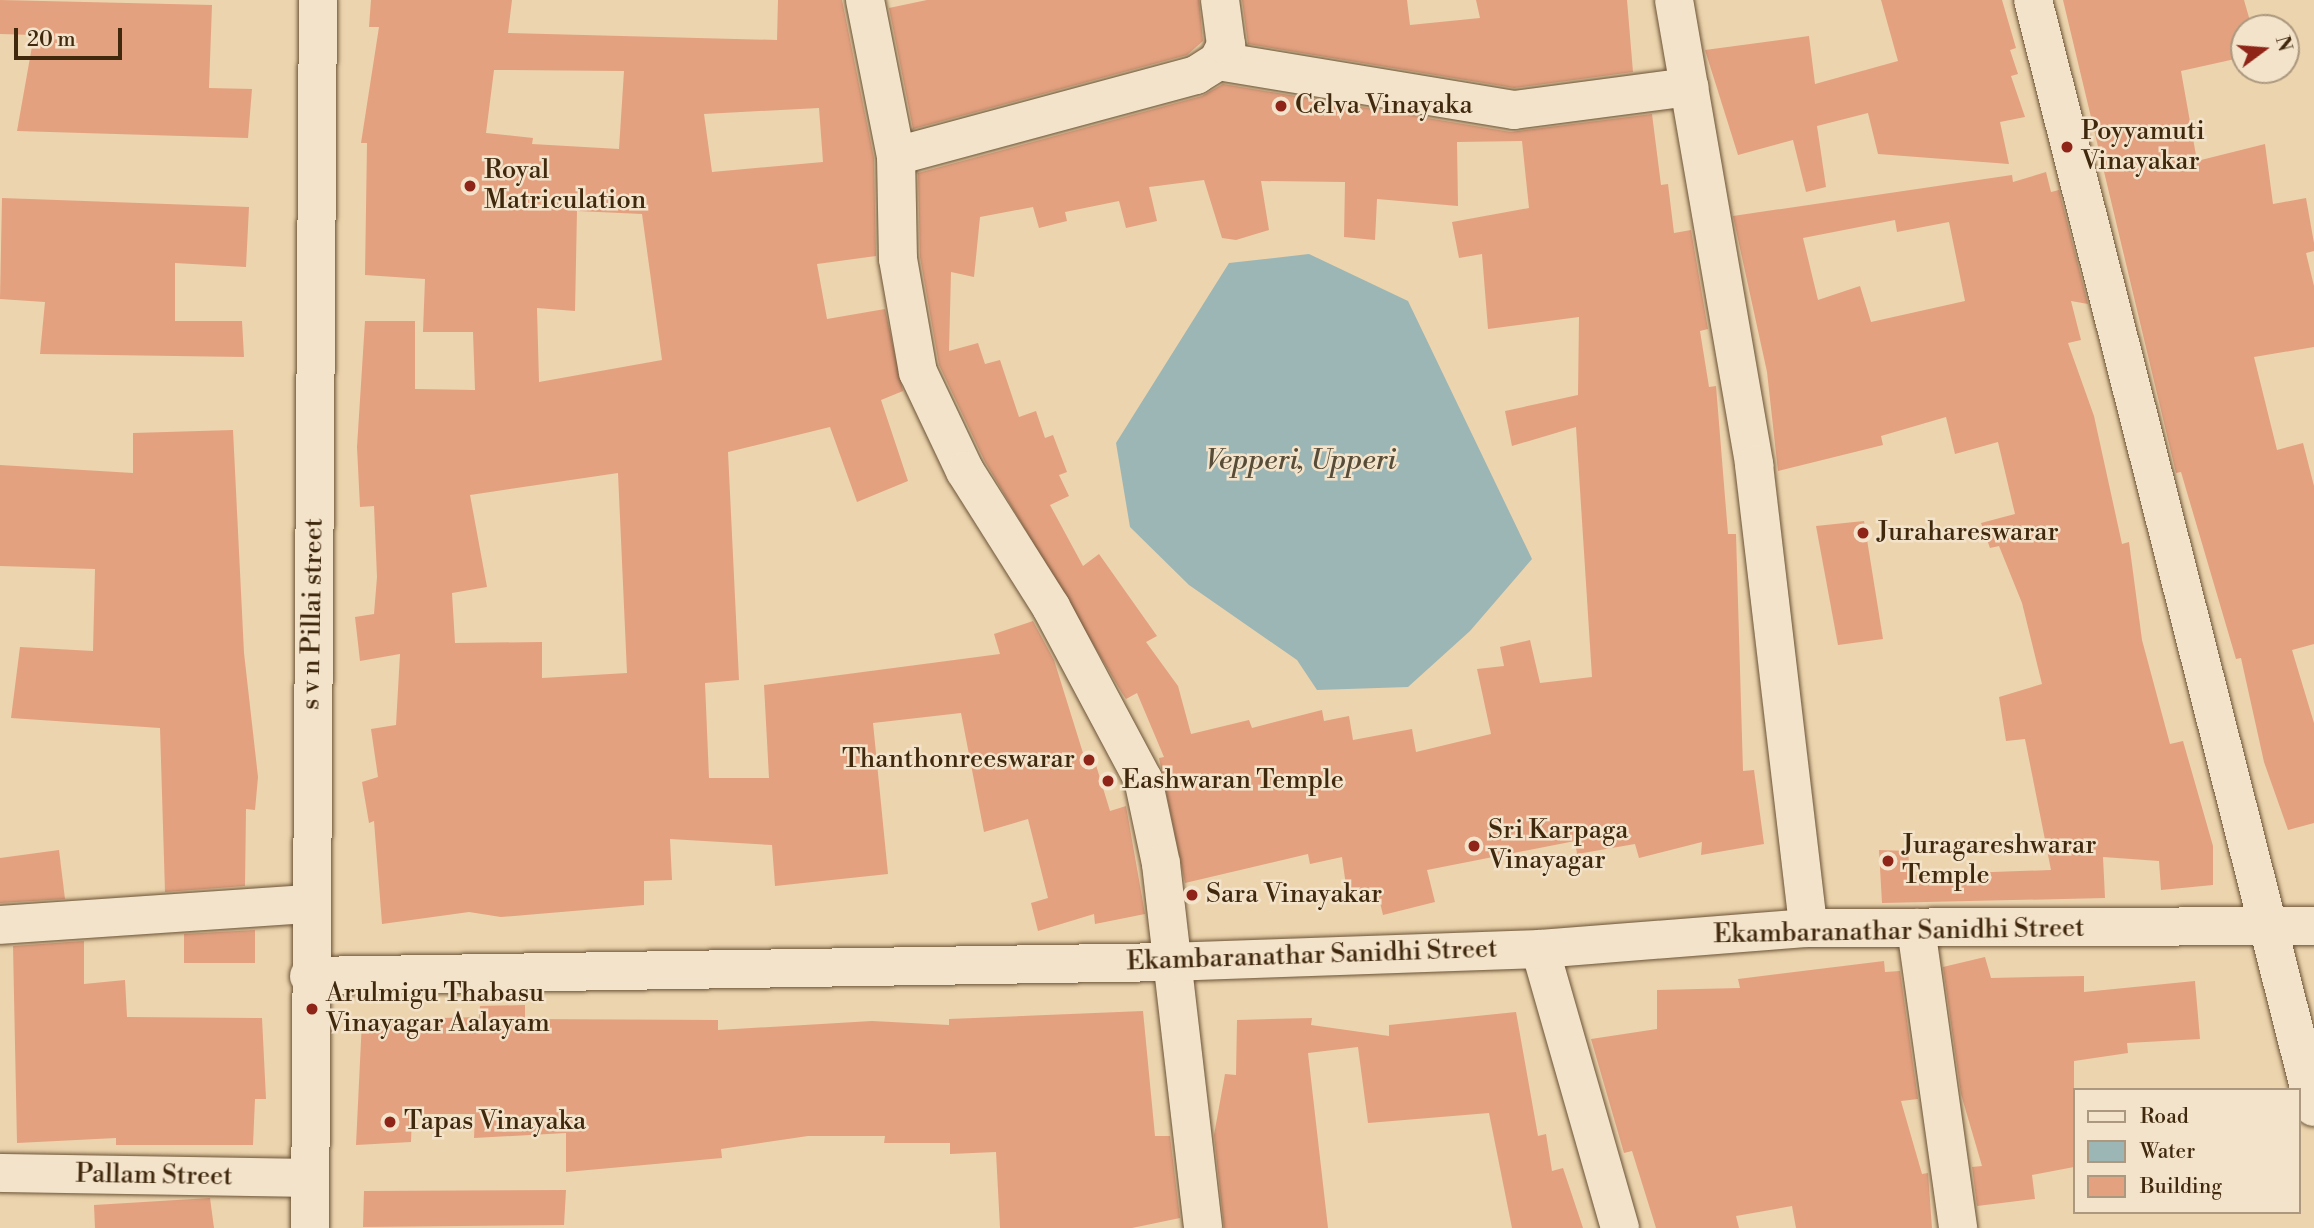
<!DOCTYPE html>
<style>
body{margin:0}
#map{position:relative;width:2314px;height:1228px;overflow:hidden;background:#ecd4ae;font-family:"Libre Bodoni",serif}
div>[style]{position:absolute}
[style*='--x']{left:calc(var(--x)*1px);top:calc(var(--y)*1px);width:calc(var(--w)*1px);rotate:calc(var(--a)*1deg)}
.water>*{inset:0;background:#9cb6b5}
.building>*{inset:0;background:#e3a180}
.roads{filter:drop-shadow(0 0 2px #6b5335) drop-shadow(0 0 2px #6b5335)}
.minor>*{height:38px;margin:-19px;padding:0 19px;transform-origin:19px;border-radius:19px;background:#f3e3ca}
.tertiary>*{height:38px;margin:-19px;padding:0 19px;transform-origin:19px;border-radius:19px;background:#f3e3ca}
.dots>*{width:19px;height:19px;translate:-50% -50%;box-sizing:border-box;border:4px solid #f3e3ca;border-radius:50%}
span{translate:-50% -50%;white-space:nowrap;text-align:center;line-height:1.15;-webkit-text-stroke:5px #f3e3ca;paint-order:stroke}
.poi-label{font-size:26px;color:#40280d}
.left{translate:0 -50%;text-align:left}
.right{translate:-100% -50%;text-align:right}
.street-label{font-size:26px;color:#40280d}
.water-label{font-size:28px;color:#574c37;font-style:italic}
.legend{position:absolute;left:2073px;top:1088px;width:228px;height:126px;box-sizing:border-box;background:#f3e3ca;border:2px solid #ab987e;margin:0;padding:9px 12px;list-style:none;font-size:21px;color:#40280d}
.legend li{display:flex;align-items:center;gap:14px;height:35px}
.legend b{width:35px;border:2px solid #ab987e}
.north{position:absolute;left:2230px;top:14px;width:70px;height:70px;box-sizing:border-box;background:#f3e3ca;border:2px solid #ab987e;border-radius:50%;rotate:74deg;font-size:19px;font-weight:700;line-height:28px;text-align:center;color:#40280d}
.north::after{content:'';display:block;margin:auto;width:24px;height:32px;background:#8f2418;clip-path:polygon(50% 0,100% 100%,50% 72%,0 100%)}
.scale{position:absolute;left:14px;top:28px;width:108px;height:32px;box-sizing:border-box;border:4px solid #40280d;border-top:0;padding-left:9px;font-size:21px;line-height:24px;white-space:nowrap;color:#40280d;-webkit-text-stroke:5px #f3e3ca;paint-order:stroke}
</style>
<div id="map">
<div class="water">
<div style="clip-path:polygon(1309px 254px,1408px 301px,1532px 559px,1470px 631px,1408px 687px,1317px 690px,1297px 660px,1189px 585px,1130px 527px,1116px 443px,1229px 263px)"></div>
</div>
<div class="building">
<div style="clip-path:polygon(0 0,212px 5px,209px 88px,252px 89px,248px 138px,17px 131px,34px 35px,0 34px)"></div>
<div style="clip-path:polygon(evenodd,371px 0,512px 0,508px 33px,777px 40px,778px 0,842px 0,874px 158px,876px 256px,817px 264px,827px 319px,885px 309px,903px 391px,881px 400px,908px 481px,857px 502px,830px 427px,728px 452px,739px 680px,705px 683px,709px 778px,769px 778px,764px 685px,1000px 654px,994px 634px,1033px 621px,1054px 660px,1088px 769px,1096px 765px,1110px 811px,1126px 806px,1145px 914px,1095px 924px,1094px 914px,1038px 931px,1031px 903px,1048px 898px,1028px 819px,984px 832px,961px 713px,873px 723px,888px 874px,775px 886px,772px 845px,670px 839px,672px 880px,644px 881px,644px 905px,501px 917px,469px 912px,382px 924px,374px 821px,369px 823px,362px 782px,378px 777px,371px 729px,396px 725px,400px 654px,360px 661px,355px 617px,374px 614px,377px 577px,374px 506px,360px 507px,357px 447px,365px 321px,415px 321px,415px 389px,475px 390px,473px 332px,423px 332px,425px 279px,365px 275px,367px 143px,361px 143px,379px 27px,369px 27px,371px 0,494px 70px,624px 71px,619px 149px,532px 144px,533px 138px,486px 133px,494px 70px,371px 0,819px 108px,823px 162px,712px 172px,704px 114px,819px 108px,371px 0,577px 211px,642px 214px,662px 360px,539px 382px,537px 308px,575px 311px,577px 211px,371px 0,618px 473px,627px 673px,542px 678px,542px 642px,455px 643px,452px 593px,487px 587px,470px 495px,618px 473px)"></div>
<div style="clip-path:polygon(927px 0,1199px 0,1203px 41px,1187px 55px,913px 129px,889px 8px)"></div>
<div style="clip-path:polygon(1242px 0,1407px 0,1410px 25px,1480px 18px,1476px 0,1627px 0,1633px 72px,1514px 88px,1248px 44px)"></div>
<div style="clip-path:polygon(1881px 0,2002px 0,2016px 48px,2010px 50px,2018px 74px,2011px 76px,2025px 117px,2000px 122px,2009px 164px,1878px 154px,1868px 113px,1817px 126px,1826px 187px,1806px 192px,1793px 140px,1738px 155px,1705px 50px,1809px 36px,1815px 84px,1898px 61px)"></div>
<div style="clip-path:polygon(2063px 0,2244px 0,2252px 28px,2244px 28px,2244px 57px,2181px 71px,2197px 161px,2265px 144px,2273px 204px,2306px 198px,2314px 243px,2314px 251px,2306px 253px,2314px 286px,2314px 347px,2254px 357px,2277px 450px,2303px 443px,2314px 486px,2314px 644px,2292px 650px,2314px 723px,2314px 823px,2288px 830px,2264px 762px,2241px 658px,2236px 659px,2181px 472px,2176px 473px)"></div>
<div style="clip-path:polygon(evenodd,1223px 84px,1511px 132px,1652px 114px,1661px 185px,1668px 184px,1674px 233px,1691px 230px,1708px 329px,1700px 331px,1709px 387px,1716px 386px,1728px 534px,1736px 534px,1743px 771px,1754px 770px,1764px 844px,1701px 855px,1702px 842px,1639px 858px,1635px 844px,1577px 854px,1575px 841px,1427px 870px,1435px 902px,1383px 915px,1377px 890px,1347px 893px,1342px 857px,1310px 864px,1308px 854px,1185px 883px,1159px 758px,1164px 757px,1137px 693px,1126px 699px,1122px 693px,984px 460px,939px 365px,920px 257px,918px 173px,1202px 96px,1223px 84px,1522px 141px,1529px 208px,1452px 222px,1459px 258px,1482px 254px,1488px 329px,1579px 317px,1578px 395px,1505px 411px,1512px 446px,1576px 427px,1592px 677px,1540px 683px,1530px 640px,1500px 647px,1504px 666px,1477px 669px,1491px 734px,1416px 752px,1412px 729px,1353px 740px,1349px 716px,1324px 721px,1322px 710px,1252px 728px,1249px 720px,1191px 734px,1178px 686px,1146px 642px,1157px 636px,1099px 554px,1083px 566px,1050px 505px,1069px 496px,1059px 475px,1067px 472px,1053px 435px,1045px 438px,1036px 411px,1019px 417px,1000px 360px,985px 364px,978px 343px,949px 351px,951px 272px,974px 277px,980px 217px,1033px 207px,1039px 228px,1067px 221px,1065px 212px,1119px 201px,1126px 228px,1157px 221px,1149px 187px,1204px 180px,1222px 238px,1236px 240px,1269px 230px,1261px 181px,1345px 182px,1344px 237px,1375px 240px,1377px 199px,1458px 206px,1457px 142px,1522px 141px)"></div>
<div style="clip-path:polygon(evenodd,2046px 172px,2051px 192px,2059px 190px,2088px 304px,2071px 301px,2081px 340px,2068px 343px,2094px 416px,2122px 544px,2129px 542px,2142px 640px,2170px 744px,2183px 741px,2213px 846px,2213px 885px,2161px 890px,2159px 861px,2103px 857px,2105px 898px,1882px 903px,1879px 850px,1908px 851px,1910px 875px,2051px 870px,2025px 739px,2006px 741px,1999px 697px,2042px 684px,2022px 603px,1999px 546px,1990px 548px,1981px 523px,2015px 514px,1998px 442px,1955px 454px,1946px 417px,1881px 436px,1883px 445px,1778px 471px,1767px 372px,1733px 216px,2012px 175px,2013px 182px,2046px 172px,1895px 220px,1897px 232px,1949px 222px,1965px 301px,1871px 322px,1860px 286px,1818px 300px,1803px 238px,1895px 220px)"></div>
<div style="clip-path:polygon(2px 198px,249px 207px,246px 267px,175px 263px,175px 321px,242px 321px,244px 357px,40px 354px,45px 302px,0 299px)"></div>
<div style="clip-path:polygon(233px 430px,244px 653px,258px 777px,255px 810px,246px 809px,245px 886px,165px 892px,160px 728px,11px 718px,20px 647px,93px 651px,95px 569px,0 566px,0 465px,133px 473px,133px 433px)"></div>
<div style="clip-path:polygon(1864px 521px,1883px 639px,1838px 645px,1816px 526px)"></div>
<div style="clip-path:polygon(59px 850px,65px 899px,0 903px,0 858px)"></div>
<div style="clip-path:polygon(255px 930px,255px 963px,184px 963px,184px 934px)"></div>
<div style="clip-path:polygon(84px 941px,84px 984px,125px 980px,127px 1017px,262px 1018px,266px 1099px,255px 1099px,253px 1145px,116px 1145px,116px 1138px,17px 1143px,13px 946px)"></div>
<div style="clip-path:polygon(1985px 957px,1991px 978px,2084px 976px,2084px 992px,2195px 981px,2200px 1039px,2127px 1043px,2128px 1053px,2074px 1061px,2074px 1167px,2032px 1175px,2035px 1199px,1977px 1206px,1972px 1167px,1982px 1166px,1961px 1094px,1943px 967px)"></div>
<div style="clip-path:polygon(1884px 961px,1885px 972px,1900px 971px,1918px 1099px,1901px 1101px,1922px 1174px,1928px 1173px,1932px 1228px,1796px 1228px,1792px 1206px,1736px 1216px,1739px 1228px,1656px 1228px,1632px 1151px,1624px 1153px,1591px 1039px,1657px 1029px,1657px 990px,1740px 988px,1738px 979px)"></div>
<div style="clip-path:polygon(525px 1005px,525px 1019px,718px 1020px,718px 1030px,872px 1021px,949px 1025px,949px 1019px,1143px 1011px,1155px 1136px,1170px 1136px,1180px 1218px,1132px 1228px,1000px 1228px,996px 1152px,950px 1154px,950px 1143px,884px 1143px,885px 1136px,808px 1136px,721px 1149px,722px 1158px,566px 1172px,566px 1133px,474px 1138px,475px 1114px,412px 1114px,411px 1142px,356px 1145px,362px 1020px,479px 1017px,480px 1006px)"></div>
<div style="clip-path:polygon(1516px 1012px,1538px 1136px,1546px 1134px,1552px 1171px,1563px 1168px,1583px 1228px,1512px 1228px,1489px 1113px,1368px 1123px,1358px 1047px,1308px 1053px,1328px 1228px,1224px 1228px,1214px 1135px,1225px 1074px,1236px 1075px,1237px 1020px,1312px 1018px,1311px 1025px,1389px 1036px,1389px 1025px)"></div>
<div style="clip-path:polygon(566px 1190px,564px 1225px,363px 1227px,364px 1191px)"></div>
<div style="clip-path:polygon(210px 1198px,214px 1228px,95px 1228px,94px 1205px)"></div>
</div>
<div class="roads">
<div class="minor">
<div style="--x:865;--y:0;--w:159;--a:78.8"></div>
<div style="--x:896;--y:156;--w:103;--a:88.9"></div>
<div style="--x:898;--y:259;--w:115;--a:80"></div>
<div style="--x:918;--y:372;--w:110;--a:64.6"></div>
<div style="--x:965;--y:471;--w:161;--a:57.7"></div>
<div style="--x:1051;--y:607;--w:195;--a:61.9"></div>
<div style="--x:1143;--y:779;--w:87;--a:78"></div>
<div style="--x:1161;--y:864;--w:366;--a:83.4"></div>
<div style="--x:1674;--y:0;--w:472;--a:80.2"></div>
<div style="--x:1754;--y:465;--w:466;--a:83.3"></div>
<div style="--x:2033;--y:0;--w:1142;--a:75.76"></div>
<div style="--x:1218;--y:61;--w:300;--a:9.4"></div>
<div style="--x:1514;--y:110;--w:177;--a:-7.5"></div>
<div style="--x:896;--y:156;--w:311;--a:-15.1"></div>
<div style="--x:1196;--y:75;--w:26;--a:-32"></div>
<div style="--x:1218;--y:61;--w:18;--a:-63"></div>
<div style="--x:1226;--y:45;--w:45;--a:-97.6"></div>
<div style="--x:0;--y:925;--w:311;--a:-3.9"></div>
<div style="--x:1916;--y:928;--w:303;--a:82"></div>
<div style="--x:1540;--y:949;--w:290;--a:74"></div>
<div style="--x:309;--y:976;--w:859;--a:-0.93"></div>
<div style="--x:1168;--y:962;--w:372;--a:-2"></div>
<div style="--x:1540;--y:949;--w:269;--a:-4.5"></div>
<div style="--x:1808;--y:928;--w:506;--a:-0.23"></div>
<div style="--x:0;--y:1173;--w:309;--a:0.9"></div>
</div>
<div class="tertiary">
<div style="--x:310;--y:1228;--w:1228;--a:-89.63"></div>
</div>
</div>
<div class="dots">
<div style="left:1281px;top:106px;background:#8f2418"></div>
<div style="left:2067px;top:147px;background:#8f2418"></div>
<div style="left:470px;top:186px;background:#8f2418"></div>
<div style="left:1863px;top:533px;background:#8f2418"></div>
<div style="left:1089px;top:760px;background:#8f2418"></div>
<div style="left:1108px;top:781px;background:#8f2418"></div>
<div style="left:1474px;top:846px;background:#8f2418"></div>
<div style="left:1888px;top:861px;background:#8f2418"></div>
<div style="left:1192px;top:895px;background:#8f2418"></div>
<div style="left:312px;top:1009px;background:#8f2418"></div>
<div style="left:390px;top:1122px;background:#8f2418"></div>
</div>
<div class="poi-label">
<span class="left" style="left:1295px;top:106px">Celva Vinayaka</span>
<span class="left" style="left:2081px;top:147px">Poyyamuti<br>Vinayakar</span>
<span class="left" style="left:484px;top:186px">Royal<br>Matriculation</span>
<span class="left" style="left:1877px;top:533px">Jurahareswarar</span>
<span class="right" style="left:1075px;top:760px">Thanthonreeswarar</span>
<span class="left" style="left:1122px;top:781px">Eashwaran Temple</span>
<span class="left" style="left:1488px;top:846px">Sri Karpaga<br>Vinayagar</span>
<span class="left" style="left:1902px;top:861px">Juragareshwarar<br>Temple</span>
<span class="left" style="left:1206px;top:895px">Sara Vinayakar</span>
<span class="left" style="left:326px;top:1009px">Arulmigu Thabasu<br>Vinayagar Aalayam</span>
<span class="left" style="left:404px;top:1122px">Tapas Vinayaka</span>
</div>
<div class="street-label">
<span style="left:313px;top:614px;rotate:-89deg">s v n Pillai street</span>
<span style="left:1899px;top:932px;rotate:-1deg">Ekambaranathar Sanidhi Street</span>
<span style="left:1312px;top:956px;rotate:-2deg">Ekambaranathar Sanidhi Street</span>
<span style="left:154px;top:1176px;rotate:1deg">Pallam Street</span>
</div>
<div class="water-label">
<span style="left:1301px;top:461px">Vepperi, Upperi</span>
</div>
<ul class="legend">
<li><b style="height:9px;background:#f3e3ca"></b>Road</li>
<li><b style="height:19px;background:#9cb6b5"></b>Water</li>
<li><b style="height:19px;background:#e3a180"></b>Building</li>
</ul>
<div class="north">N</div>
<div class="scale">20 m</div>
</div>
